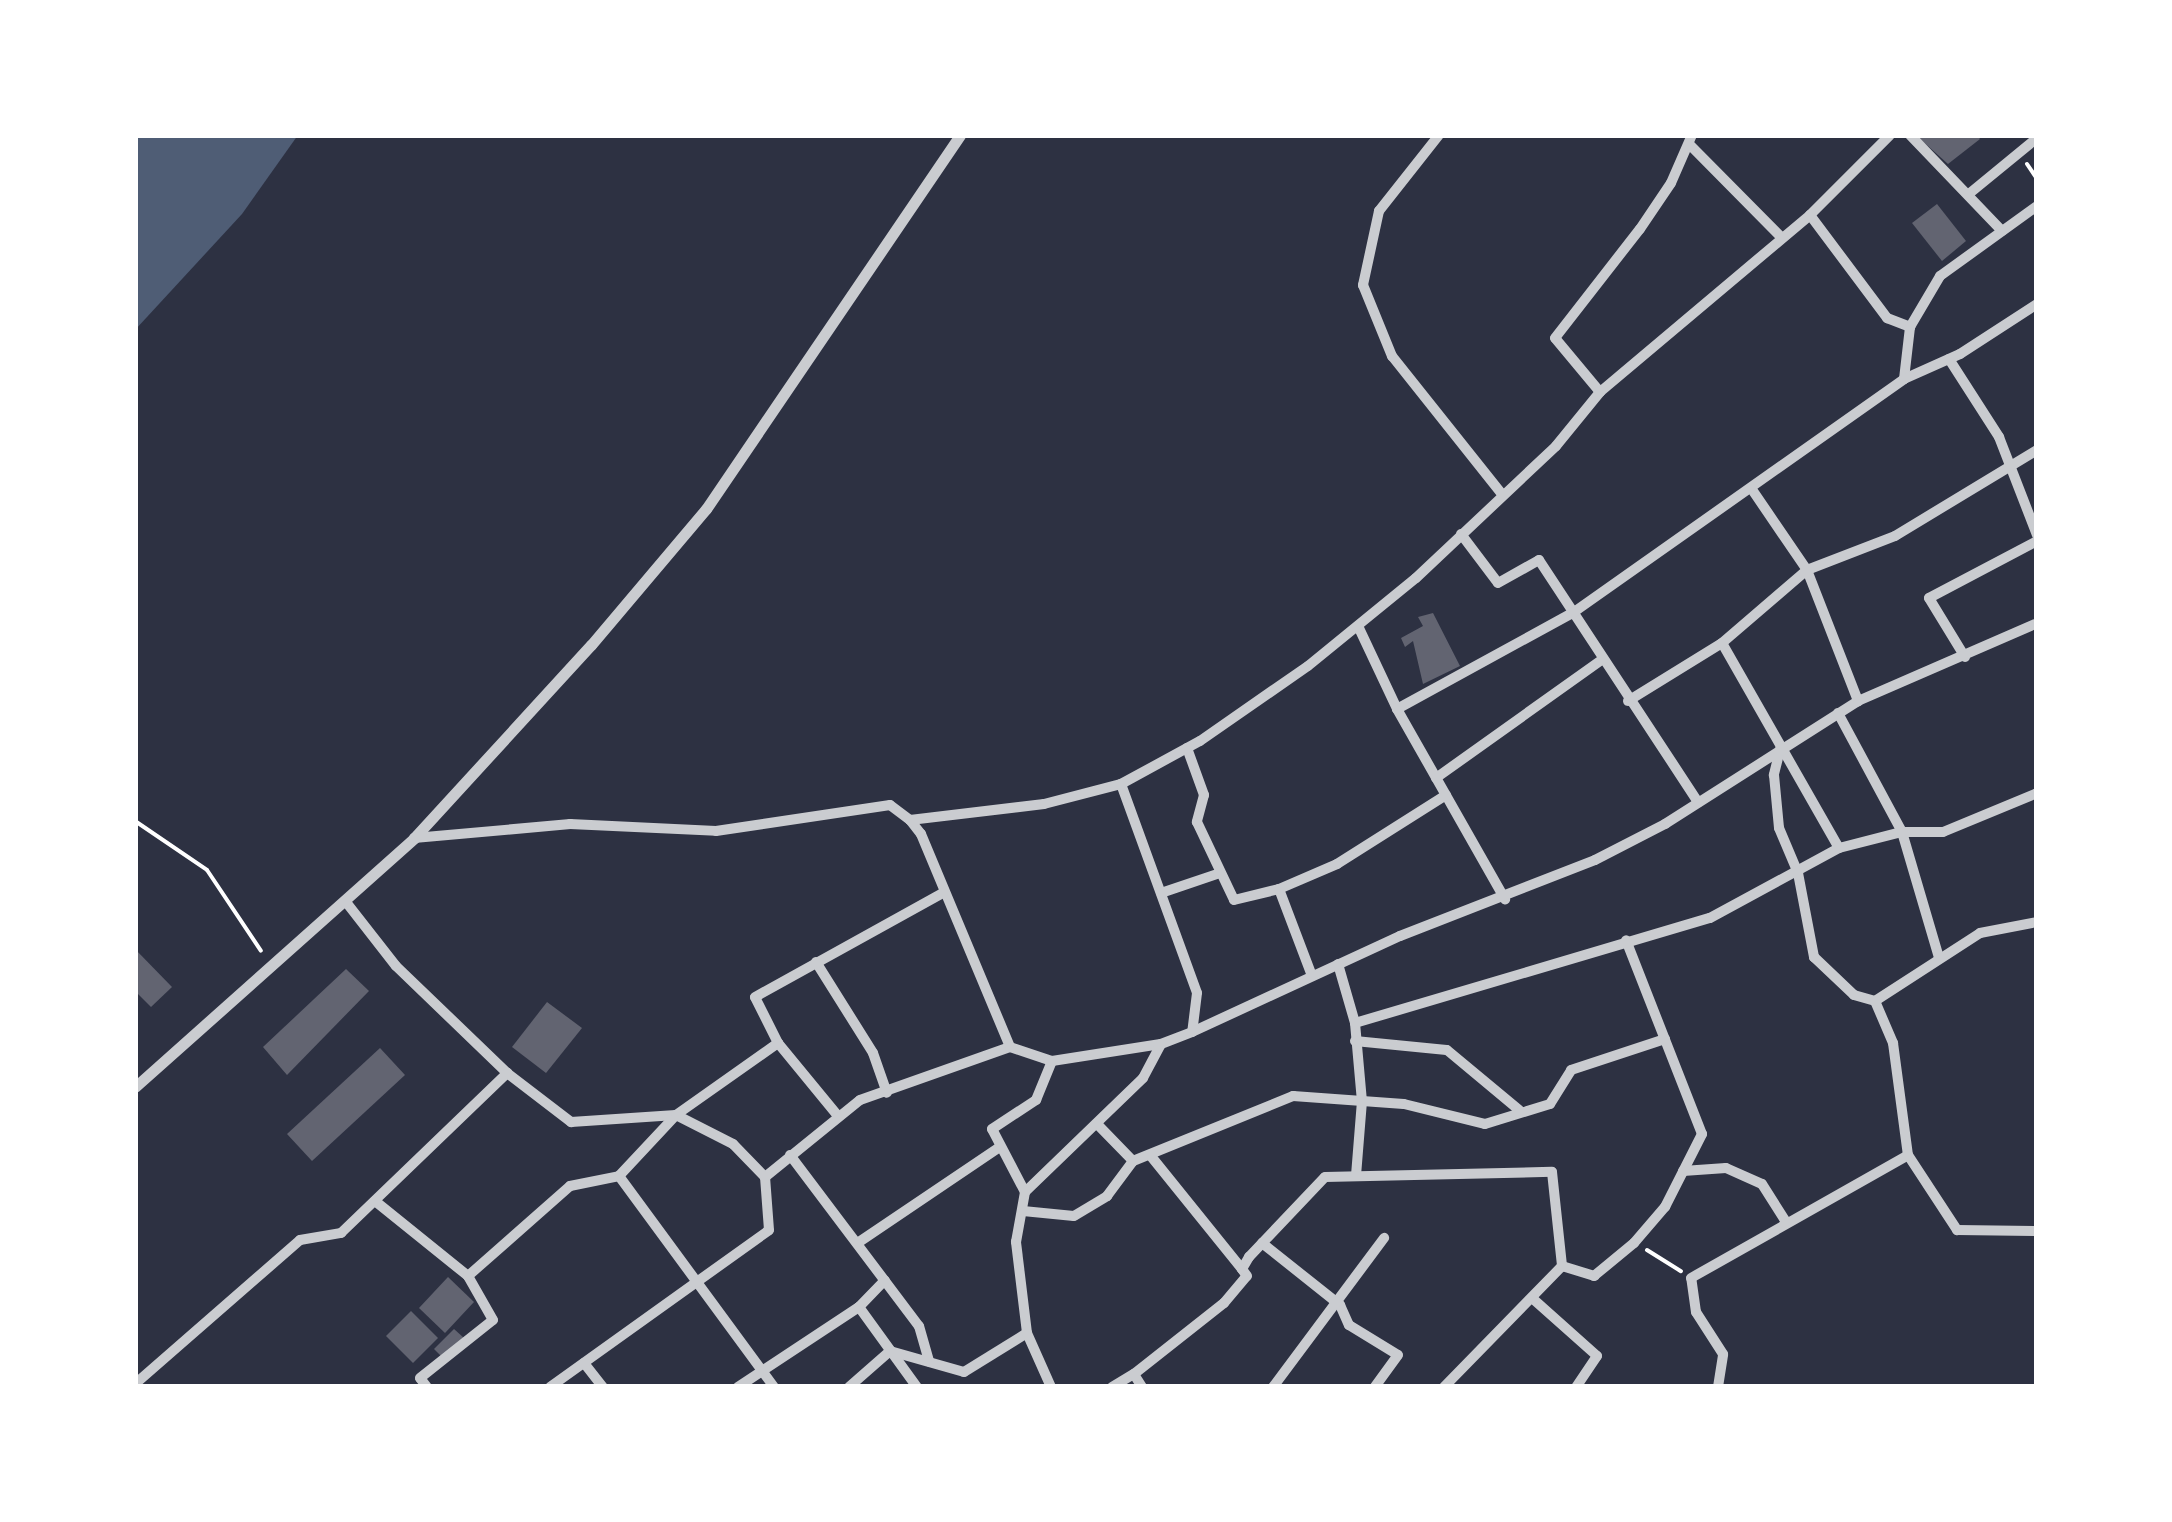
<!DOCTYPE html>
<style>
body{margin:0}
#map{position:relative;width:2172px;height:1522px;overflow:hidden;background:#2d3142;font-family:"PT Sans",sans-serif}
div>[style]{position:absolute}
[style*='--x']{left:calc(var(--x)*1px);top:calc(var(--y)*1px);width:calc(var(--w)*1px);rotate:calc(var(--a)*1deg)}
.water>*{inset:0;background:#4f5d75}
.building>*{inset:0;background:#626471}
.path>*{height:4px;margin:-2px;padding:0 2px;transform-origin:2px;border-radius:2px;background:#fff}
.minor>*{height:10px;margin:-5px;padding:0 5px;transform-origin:5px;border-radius:5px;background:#caccd0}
.tertiary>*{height:11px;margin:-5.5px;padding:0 5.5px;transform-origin:5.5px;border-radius:5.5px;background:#caccd0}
span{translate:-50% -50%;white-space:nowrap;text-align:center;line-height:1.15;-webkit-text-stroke:9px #fff;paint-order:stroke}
.frame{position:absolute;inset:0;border:138px solid #fff;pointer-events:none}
</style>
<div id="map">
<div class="water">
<div style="clip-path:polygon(135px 135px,298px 135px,242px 214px,135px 330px)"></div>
</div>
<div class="building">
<div style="clip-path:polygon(1923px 135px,1977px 135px,1980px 139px,1948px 164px,1919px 138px)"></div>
<div style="clip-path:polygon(1937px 204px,1966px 241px,1942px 261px,1912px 223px)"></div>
<div style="clip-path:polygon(1433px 613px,1460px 666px,1423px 684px,1413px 641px,1405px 647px,1401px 638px,1423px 626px,1418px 617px)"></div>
<div style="clip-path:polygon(135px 949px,172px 987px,151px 1007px,135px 991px)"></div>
<div style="clip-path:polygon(346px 969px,369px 991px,287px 1075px,263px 1047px)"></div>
<div style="clip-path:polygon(547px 1002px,582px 1028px,546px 1073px,512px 1047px)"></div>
<div style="clip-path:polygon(380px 1048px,405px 1075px,312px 1161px,287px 1134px)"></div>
<div style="clip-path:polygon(448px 1277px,474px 1302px,445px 1333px,419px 1308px)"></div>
<div style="clip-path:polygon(411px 1311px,438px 1338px,413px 1363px,386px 1336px)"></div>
<div style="clip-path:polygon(454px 1329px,464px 1338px,444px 1359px,434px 1349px)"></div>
</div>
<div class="path">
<div style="--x:2027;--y:164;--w:18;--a:56"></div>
<div style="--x:135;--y:821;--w:87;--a:34.2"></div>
<div style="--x:207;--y:870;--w:97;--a:56.3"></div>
<div style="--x:1647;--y:1250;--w:40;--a:32"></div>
</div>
<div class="minor">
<div style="--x:1439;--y:135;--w:97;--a:128.3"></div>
<div style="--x:1379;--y:211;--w:76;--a:102.2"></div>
<div style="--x:1363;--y:285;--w:77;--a:67.8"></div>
<div style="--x:1392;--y:356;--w:175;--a:51.5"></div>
<div style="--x:1910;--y:135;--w:133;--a:46.2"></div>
<div style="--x:1690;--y:145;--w:131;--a:45.3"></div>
<div style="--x:1970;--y:193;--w:87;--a:-39.4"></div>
<div style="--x:1810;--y:215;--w:129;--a:53.2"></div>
<div style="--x:1887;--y:318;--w:25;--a:21"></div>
<div style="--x:1949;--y:359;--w:93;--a:57.3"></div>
<div style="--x:1999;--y:437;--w:105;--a:68.8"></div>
<div style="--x:1904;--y:379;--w:52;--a:-83.4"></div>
<div style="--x:1910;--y:327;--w:59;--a:-59.5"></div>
<div style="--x:1940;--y:276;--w:120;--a:-35.8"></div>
<div style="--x:1600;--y:392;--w:70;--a:-129.8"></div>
<div style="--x:1555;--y:338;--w:138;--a:-52.1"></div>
<div style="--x:1640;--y:229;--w:55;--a:-56"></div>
<div style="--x:1671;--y:183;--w:52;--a:-66.4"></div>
<div style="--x:1751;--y:488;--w:99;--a:55.7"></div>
<div style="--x:1807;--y:570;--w:141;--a:68.7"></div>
<div style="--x:1461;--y:534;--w:61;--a:52.9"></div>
<div style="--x:1498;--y:583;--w:47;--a:-29.3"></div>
<div style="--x:1539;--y:560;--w:290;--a:56.7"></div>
<div style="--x:1358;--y:626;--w:92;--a:64.8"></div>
<div style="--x:1397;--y:709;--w:219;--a:60.4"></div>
<div style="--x:1722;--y:643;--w:236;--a:60.3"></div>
<div style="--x:1965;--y:657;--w:69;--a:-121.4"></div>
<div style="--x:1929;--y:598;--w:122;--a:-27.8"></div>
<div style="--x:1628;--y:701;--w:110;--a:-31.7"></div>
<div style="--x:1722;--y:643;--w:112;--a:-40.7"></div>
<div style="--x:1807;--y:570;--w:94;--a:-21.1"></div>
<div style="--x:1895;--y:536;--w:166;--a:-31.2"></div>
<div style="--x:1397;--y:709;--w:202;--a:-28.7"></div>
<div style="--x:1574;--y:612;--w:404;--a:-35.2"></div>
<div style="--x:1904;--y:379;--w:61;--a:-24.1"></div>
<div style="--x:1960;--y:354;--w:92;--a:-33"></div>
<div style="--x:1838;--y:713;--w:135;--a:61.7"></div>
<div style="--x:1902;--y:832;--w:131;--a:73.6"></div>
<div style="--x:1781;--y:746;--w:30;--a:104"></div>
<div style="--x:1774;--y:775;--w:53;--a:84.6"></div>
<div style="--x:1779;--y:828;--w:49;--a:67.1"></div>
<div style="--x:1798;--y:873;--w:86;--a:79.2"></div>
<div style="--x:1814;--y:957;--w:55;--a:43.5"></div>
<div style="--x:1854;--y:995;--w:22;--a:16"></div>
<div style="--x:1875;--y:1001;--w:46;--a:66.8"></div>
<div style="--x:1893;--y:1043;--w:113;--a:82.4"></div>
<div style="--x:1908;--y:1155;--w:90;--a:56.8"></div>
<div style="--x:1957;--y:1230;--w:80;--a:0.7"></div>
<div style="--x:1187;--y:748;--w:50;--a:70.1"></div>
<div style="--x:1204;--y:795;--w:28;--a:105"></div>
<div style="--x:1197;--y:822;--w:86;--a:64.6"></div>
<div style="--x:1234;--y:900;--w:46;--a:-13.7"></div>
<div style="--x:1279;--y:889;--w:93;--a:69.2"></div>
<div style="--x:1436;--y:778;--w:205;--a:-35.5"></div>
<div style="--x:1121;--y:784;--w:222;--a:70"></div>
<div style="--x:1197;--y:993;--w:39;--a:97"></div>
<div style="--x:910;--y:820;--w:18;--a:52"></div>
<div style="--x:921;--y:834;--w:231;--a:67.3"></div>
<div style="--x:414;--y:838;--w:157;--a:-5.1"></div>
<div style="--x:570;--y:824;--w:146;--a:2.7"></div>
<div style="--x:716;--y:831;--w:176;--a:-8.5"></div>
<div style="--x:890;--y:805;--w:25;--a:37"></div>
<div style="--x:910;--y:820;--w:135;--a:-6.8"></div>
<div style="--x:1044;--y:804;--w:80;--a:-14.6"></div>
<div style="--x:1121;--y:784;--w:90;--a:-28.6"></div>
<div style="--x:1200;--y:741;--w:131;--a:-34.8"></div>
<div style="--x:1308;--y:666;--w:139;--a:-39.2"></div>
<div style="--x:1416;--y:578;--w:192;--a:-43.3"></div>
<div style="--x:1556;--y:446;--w:70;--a:-50.8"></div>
<div style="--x:1600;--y:392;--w:275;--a:-40.1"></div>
<div style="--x:1810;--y:215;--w:113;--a:-45"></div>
<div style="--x:1279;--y:889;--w:63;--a:-23.3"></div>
<div style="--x:1337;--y:864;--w:129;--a:-32.3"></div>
<div style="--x:1161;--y:893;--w:62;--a:-18.7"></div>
<div style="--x:346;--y:902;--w:81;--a:52"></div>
<div style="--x:396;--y:966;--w:154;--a:43.9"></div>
<div style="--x:507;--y:1073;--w:81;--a:37.4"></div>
<div style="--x:571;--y:1122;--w:105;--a:-3.8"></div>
<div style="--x:676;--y:1115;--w:64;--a:27"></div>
<div style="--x:733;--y:1144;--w:46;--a:45.9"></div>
<div style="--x:816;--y:962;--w:107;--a:57.9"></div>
<div style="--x:873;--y:1053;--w:42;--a:70.7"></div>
<div style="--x:1338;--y:964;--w:61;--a:73.9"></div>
<div style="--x:1355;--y:1023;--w:78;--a:84.9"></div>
<div style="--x:1362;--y:1101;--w:74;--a:94.6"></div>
<div style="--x:1875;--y:1001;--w:125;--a:-32.9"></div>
<div style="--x:1980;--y:933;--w:58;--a:-10.9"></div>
<div style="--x:1355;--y:1023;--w:370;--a:-16.5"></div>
<div style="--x:1710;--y:918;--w:147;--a:-28.5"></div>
<div style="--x:1839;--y:848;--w:65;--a:-14.3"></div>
<div style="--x:1902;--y:832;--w:41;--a:0"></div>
<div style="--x:1943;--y:832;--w:102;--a:-22.5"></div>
<div style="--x:1355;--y:1041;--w:92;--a:5.6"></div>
<div style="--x:1447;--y:1050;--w:94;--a:39.8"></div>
<div style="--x:838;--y:1116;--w:94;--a:-129.4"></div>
<div style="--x:778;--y:1043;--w:51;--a:-116.6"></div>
<div style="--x:755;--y:997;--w:215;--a:-29"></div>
<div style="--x:1099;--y:1126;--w:49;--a:45.8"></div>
<div style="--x:790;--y:1155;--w:214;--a:53"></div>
<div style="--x:919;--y:1326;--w:37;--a:74"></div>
<div style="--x:1150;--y:1155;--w:146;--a:51.1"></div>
<div style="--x:1683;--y:1171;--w:43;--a:-4"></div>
<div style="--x:1726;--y:1168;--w:39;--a:24"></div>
<div style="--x:1762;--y:1184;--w:45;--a:57.7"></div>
<div style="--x:619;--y:1176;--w:262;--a:53.7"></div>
<div style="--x:1025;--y:1192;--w:71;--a:-117.6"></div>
<div style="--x:992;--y:1129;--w:53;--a:-33.4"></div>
<div style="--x:1036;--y:1100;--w:42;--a:-67.7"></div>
<div style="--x:375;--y:1201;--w:119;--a:38.9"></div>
<div style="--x:468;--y:1276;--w:136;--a:-41.4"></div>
<div style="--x:570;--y:1186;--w:50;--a:-11.5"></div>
<div style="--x:619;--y:1176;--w:83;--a:-46.9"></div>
<div style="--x:676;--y:1115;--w:125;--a:-35.2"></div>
<div style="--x:1023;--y:1211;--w:51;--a:5.6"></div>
<div style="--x:1074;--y:1216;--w:39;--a:-31"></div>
<div style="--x:1107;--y:1196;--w:44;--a:-53.4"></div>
<div style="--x:1133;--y:1161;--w:173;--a:-22.1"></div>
<div style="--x:1293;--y:1096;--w:111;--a:4.1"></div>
<div style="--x:1404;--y:1104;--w:83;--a:13.9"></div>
<div style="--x:1485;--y:1124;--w:68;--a:-17.1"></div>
<div style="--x:1550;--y:1104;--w:40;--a:-58"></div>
<div style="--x:1571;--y:1070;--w:99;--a:-18.3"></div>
<div style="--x:859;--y:1242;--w:170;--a:-34"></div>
<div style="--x:1262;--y:1243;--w:100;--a:38.5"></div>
<div style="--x:1340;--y:1305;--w:22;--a:66"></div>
<div style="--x:1349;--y:1325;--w:57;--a:31.5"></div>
<div style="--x:1398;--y:1355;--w:39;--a:126"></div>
<div style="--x:1532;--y:1298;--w:87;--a:41.7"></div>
<div style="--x:1597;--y:1356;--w:37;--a:124"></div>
<div style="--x:859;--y:1307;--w:99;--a:54.1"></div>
<div style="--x:584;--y:1363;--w:31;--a:52"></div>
<div style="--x:135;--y:1384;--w:219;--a:-41.1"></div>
<div style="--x:300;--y:1240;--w:42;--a:-9.7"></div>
<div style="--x:341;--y:1233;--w:231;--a:-43.9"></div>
<div style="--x:427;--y:1387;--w:11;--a:-128"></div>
<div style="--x:420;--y:1378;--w:93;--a:-38.5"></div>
<div style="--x:493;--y:1320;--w:51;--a:-119.6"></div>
<div style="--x:550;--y:1387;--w:269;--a:-35.6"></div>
<div style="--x:769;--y:1230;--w:53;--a:-94.3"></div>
<div style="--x:765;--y:1177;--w:122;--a:-39"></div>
<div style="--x:860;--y:1100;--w:159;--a:-19.5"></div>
<div style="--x:1010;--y:1047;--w:44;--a:18.4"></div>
<div style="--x:1052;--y:1061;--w:110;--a:-8.9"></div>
<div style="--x:1161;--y:1044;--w:33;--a:-21"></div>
<div style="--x:1192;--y:1032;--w:229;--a:-24.8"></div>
<div style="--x:1400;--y:936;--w:209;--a:-21.3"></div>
<div style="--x:1595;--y:860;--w:79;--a:-27.2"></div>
<div style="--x:1665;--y:824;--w:229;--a:-32.5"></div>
<div style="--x:1858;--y:701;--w:195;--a:-23.5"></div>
<div style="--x:738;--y:1387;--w:145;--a:-33.5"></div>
<div style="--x:859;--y:1307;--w:37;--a:-46"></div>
<div style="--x:849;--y:1387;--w:55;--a:-41.3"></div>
<div style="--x:890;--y:1351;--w:77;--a:15.8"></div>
<div style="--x:964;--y:1372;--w:74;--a:-31.8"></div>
<div style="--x:1051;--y:1387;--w:59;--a:-114"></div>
<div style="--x:1027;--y:1333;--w:92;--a:-96.9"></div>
<div style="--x:1016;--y:1242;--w:51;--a:-79.8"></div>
<div style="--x:1025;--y:1192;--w:164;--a:-44"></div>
<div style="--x:1143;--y:1078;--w:38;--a:-62"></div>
<div style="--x:1112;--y:1387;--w:26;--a:-31"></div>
<div style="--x:1142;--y:1387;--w:15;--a:-122"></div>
<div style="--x:1134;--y:1374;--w:115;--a:-38.3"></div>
<div style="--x:1224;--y:1303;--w:35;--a:-50"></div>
<div style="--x:1247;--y:1276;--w:9;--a:-126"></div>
<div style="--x:1242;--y:1269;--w:14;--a:-60"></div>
<div style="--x:1249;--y:1257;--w:110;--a:-46.5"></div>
<div style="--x:1325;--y:1177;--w:227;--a:-1.3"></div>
<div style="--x:1552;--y:1172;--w:95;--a:83.9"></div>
<div style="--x:1273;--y:1387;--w:186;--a:-53.3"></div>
<div style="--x:1444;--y:1387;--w:169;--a:-45.7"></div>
<div style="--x:1562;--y:1266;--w:34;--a:17"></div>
<div style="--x:1594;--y:1276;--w:52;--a:-39.5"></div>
<div style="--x:1634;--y:1243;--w:48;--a:-49.3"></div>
<div style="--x:1665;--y:1207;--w:82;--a:-63.1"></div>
<div style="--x:1702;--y:1134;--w:208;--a:-111.4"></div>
<div style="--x:1718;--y:1387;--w:33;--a:-81"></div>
<div style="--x:1723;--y:1354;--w:50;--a:-122.7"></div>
<div style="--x:1696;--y:1312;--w:34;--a:-98"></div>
<div style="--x:1691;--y:1278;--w:249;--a:-29.5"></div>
</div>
<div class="tertiary">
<div style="--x:135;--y:1087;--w:374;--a:-41.7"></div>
<div style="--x:414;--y:838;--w:262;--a:-47.5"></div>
<div style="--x:591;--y:645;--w:178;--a:-49.8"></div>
<div style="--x:706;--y:509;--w:452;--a:-55.8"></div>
</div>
<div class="frame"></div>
</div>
